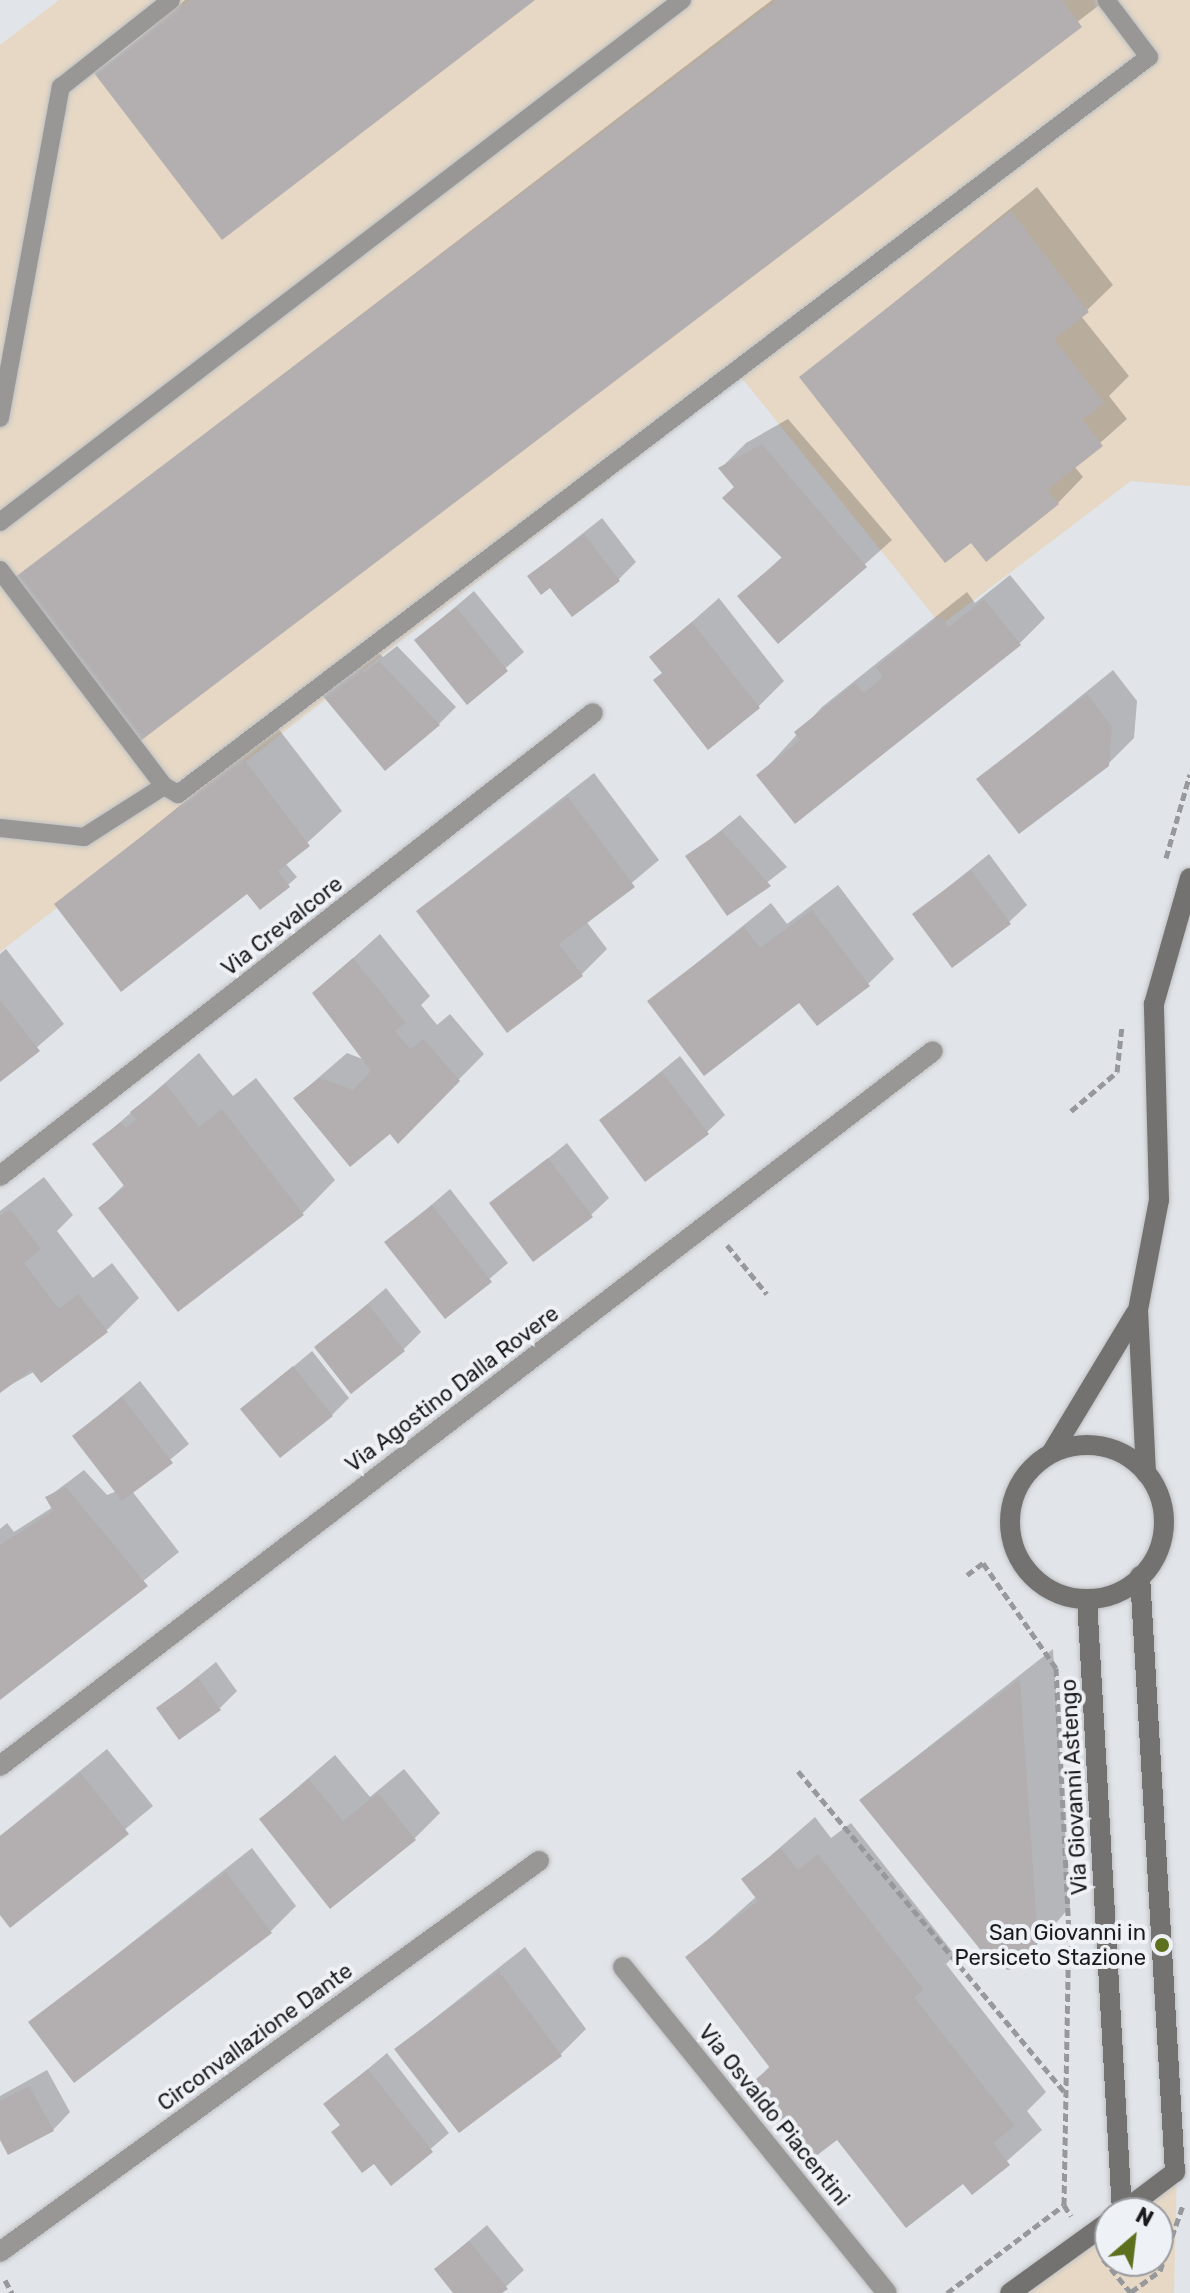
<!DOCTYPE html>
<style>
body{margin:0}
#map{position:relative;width:1190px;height:2293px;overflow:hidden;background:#e1e4e8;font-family:Rubik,sans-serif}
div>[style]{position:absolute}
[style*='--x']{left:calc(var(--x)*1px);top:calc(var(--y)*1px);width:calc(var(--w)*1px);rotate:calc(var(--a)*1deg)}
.industrial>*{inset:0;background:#e6d8c5}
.shadow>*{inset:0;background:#0003}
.building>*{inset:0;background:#b3afb1}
.path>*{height:5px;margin-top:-2.5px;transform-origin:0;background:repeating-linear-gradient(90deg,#96989b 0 8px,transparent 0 12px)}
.roads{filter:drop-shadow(0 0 2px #bdc0c3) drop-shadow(0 0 2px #bdc0c3)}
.lane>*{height:18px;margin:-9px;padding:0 9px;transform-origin:9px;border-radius:9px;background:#999796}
.street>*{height:20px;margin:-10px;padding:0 10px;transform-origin:10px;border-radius:10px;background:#999796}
.secondary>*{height:20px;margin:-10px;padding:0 10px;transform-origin:10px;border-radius:10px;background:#747270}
.secondary>.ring{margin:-10px;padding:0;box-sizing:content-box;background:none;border:20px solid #747270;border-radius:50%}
.dots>*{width:22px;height:22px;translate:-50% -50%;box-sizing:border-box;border:4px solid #eef1f5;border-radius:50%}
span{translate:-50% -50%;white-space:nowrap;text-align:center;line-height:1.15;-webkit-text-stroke:8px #eef1f5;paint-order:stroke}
.street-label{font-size:22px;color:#1a1b1d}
.poi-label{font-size:22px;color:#1a1b1d}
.right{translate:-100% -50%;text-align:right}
.north{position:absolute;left:1094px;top:2197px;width:80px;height:80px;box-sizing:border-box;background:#eef1f5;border:2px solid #999b9f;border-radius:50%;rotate:28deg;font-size:22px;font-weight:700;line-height:32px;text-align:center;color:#1a1b1d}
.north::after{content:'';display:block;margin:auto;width:28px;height:36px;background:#5c701e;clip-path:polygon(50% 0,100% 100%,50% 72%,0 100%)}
</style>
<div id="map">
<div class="industrial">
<div style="clip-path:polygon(59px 0,1190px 0,1190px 486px,1131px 481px,941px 625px,741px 377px,0 952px,0 45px)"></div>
<div style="clip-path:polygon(1177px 2169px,1174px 2293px,1014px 2293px,1110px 2220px,1110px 2261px,1158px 2261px,1158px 2213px,1119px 2213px)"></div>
</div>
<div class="shadow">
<div style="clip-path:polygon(185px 0,532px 0,97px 73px)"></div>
<div style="clip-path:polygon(772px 0,1106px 0,139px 740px,17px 578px)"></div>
<div style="clip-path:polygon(1037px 187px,1113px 285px,1081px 316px,1129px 376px,1109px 396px,1127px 419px,1074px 466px,1083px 477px,1058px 503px,972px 540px,802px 377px)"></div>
<div style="clip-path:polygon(788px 419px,892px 540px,778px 642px,739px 597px,783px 556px,721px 468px,746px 443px)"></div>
<div style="clip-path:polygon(602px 518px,636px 562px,618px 580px,551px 585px,529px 576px)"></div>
<div style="clip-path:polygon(1010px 575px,1045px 618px,1019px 644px,759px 776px,822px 707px,882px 659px,967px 592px,975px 603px)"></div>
<div style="clip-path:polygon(474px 591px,524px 652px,467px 702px,417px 640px)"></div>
<div style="clip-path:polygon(719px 598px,784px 681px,758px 707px,664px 672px,652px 657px)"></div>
<div style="clip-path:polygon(397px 646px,456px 707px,439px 724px,342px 678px,376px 650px,383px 657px)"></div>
<div style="clip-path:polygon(1113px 670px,1137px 701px,1134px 738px,1108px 764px,979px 779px)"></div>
<div style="clip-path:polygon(277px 727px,342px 811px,285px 863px,297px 877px,288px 885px,57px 905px)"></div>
<div style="clip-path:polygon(594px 773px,659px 860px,586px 921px,607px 949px,581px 975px,418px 911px)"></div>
<div style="clip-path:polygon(740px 815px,787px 867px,727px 913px,688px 857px)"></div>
<div style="clip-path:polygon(989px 854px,1027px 905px,1009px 922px,915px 914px)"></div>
<div style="clip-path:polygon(838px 885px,894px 959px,868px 984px,800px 1000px,650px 1001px,771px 903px,787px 924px)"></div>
<div style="clip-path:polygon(380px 934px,430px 996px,421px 1005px,437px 1025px,450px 1014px,484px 1054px,398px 1141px,390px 1132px,295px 1098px,347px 1053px,370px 1062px,314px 993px)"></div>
<div style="clip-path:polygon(6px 949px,64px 1024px,0 1079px,0 954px)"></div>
<div style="clip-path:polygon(199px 1053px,233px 1096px,256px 1078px,335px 1180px,303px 1213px,100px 1208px,125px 1184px,95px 1144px)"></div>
<div style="clip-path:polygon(680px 1056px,725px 1115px,707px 1132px,601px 1120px)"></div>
<div style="clip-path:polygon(567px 1143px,609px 1198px,591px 1215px,492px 1204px)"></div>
<div style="clip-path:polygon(44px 1177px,73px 1215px,57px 1231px,93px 1278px,112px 1263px,139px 1298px,106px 1331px,0 1391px,0 1211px)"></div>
<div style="clip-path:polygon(450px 1189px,508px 1263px,445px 1317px,387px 1243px)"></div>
<div style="clip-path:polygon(386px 1288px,421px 1332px,404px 1349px,317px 1347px)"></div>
<div style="clip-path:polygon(312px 1351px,349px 1398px,332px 1415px,243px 1409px)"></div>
<div style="clip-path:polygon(140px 1381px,189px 1444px,132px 1491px,179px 1552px,0 1697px,0 1529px,7px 1523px,14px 1532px,53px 1507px,48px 1497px,84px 1470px,107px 1495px,117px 1491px,74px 1436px)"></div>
<div style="clip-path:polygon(1053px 1649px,1070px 1907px,1018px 1966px,998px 1965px,861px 1800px)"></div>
<div style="clip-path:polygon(216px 1662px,237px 1691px,219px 1709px,159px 1708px)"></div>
<div style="clip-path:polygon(107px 1749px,153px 1806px,10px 1925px,0 1912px,0 1836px)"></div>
<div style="clip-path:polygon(335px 1755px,370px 1797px,404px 1769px,440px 1813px,414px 1839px,261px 1819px)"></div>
<div style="clip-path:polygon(815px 1817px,831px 1838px,851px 1823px,955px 1955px,946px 1964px,1046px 2092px,1027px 2111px,1042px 2130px,972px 2192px,964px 2181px,837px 2137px,750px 2086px,771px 2065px,687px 1958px,757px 1896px,744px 1879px)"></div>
<div style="clip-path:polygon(252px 1848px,296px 1906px,270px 1932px,31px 2022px)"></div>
<div style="clip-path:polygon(525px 1947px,586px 2029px,560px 2055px,396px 2049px)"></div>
<div style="clip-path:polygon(387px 2053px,449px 2133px,391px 2183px,326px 2104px)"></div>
<div style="clip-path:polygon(47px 2070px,70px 2112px,53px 2130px,0 2135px,0 2096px)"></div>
<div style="clip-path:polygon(487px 2225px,524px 2270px,499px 2293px,455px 2293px,436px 2269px)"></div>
</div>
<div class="building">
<div style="clip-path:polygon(190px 0,535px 0,222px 240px,94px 73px)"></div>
<div style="clip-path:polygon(777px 0,1062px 0,1082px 27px,139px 742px,14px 578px)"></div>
<div style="clip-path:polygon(1011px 211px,1089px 312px,1054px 339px,1104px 403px,1082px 420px,1103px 446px,1047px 490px,1059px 504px,986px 562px,971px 543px,945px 563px,799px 377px)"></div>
<div style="clip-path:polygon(762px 444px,867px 567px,778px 644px,737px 596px,782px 558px,722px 498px,734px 487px,718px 468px)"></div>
<div style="clip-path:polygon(584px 534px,620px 581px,572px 617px,550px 588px,541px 595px,527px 576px)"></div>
<div style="clip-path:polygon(984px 599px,1021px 645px,795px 824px,756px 775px,800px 740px,794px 732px,855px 683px,864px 693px,883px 677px,876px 667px,940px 616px,949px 627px)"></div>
<div style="clip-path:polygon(456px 607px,508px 671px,467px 705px,414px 640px)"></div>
<div style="clip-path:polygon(692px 622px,760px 708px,708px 750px,653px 680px,662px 673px,649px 657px)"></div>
<div style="clip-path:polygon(379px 661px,440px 725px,385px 771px,322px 695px,358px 666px,364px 673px)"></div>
<div style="clip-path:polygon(1087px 694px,1112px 727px,1109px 766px,1019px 834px,976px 779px)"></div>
<div style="clip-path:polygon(243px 758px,310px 846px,278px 871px,290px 887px,260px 910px,247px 894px,121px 992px,54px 904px)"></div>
<div style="clip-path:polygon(568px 797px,635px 887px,559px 944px,583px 976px,507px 1033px,416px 911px)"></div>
<div style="clip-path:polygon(722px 831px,771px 886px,727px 916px,685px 856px)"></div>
<div style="clip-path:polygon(971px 870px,1011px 924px,952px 968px,912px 914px)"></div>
<div style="clip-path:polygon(812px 910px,870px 986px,817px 1026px,799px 1003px,704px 1076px,647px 1001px,744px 927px,760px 948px)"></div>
<div style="clip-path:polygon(353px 958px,406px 1023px,395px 1031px,410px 1049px,424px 1039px,460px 1081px,398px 1144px,390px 1134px,350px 1167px,293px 1098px,320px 1078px,353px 1090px,371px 1071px,312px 993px)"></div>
<div style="clip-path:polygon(0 1000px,40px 1051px,0 1082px)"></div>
<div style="clip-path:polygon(662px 1072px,709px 1134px,645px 1182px,599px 1120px)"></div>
<div style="clip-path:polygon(166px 1084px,199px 1127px,222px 1109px,304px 1215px,178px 1312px,98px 1208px,125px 1187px,92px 1144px,121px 1122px,126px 1128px,136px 1120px,130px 1112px)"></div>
<div style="clip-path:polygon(548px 1158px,593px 1217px,533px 1262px,489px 1203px)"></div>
<div style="clip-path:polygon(432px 1205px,492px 1282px,445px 1319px,384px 1242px)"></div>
<div style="clip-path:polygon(10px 1209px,41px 1249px,24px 1263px,59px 1309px,78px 1294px,108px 1332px,41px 1383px,31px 1370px,0 1393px,0 1216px)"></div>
<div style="clip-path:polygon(368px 1304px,405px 1351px,351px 1394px,314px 1347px)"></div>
<div style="clip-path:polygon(293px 1366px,333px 1416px,280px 1458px,240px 1409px)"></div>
<div style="clip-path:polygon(122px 1397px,173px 1463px,122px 1501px,72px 1436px)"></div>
<div style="clip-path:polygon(66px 1487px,148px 1586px,0 1700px,0 1545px,53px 1511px,45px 1497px)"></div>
<div style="clip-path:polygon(198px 1678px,221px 1710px,179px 1740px,156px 1708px)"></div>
<div style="clip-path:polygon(1020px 1679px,1038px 1942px,1029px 1962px,1008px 1970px,988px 1959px,859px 1800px)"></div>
<div style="clip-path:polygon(81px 1773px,129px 1834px,10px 1928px,0 1915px,0 1836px)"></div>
<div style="clip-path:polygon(309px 1779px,343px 1821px,378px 1793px,416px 1840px,330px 1909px,259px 1819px)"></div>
<div style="clip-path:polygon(781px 1848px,798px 1870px,818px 1854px,924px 1990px,914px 1997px,1015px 2126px,993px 2143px,1010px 2165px,972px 2195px,963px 2184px,906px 2228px,837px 2140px,807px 2163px,747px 2086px,770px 2068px,685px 1957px,758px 1901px,741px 1879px)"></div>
<div style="clip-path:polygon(226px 1872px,272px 1933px,74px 2083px,28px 2022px)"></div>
<div style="clip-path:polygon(499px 1971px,562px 2056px,459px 2133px,394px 2049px)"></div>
<div style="clip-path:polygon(368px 2069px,433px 2152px,391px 2186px,374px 2164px,362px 2173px,331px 2132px,340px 2125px,323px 2104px)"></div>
<div style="clip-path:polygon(29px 2086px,54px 2131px,8px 2155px,0 2140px,0 2101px)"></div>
<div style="clip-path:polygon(469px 2241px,508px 2289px,502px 2293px,453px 2293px,434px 2269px)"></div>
</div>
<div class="path">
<div style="--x:1166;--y:858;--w:87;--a:-74.1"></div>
<div style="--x:1071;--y:1111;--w:60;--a:-40.3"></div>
<div style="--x:1117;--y:1072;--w:46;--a:-83.8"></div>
<div style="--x:727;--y:1245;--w:63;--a:50.8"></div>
<div style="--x:967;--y:1575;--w:20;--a:-37"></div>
<div style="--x:983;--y:1563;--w:128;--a:55.2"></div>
<div style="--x:1056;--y:1668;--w:262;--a:87.2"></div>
<div style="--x:798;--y:1771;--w:420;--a:50.3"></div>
<div style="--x:1064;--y:2205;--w:274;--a:-89"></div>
<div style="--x:1103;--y:2259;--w:44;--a:50.5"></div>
<div style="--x:5;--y:2280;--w:15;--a:62"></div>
<div style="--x:1131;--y:2292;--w:36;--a:-36"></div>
<div style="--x:1160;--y:2271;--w:70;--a:-70.8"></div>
<div style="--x:947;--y:2293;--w:146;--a:-36.9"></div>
<div style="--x:1064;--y:2205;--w:13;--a:58"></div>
</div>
<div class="roads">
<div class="lane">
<div style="--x:0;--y:418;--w:337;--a:-79.6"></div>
<div style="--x:61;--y:87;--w:140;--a:-38.3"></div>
<div style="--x:0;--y:522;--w:859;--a:-37.43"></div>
<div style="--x:0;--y:570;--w:271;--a:52.8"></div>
<div style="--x:164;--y:786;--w:95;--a:147.5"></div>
<div style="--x:84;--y:837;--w:84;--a:-173.9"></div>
<div style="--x:164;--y:786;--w:16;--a:30"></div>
<div style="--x:178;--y:794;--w:1219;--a:-37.2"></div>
<div style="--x:1149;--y:57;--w:71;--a:-127"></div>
</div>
<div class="street">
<div style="--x:0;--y:1176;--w:752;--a:-37.98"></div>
<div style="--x:0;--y:1766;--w:1175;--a:-37.46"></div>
<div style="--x:623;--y:1967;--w:419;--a:51"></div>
<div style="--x:0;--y:2252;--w:666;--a:-35.96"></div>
</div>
<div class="secondary">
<div class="ring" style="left:1010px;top:1445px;width:134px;height:134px"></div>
<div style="--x:1052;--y:1452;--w:162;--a:-58.9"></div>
<div style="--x:1146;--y:1473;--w:163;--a:-92.8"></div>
<div style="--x:1138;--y:1310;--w:112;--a:-79.2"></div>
<div style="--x:1159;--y:1200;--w:196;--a:-91.5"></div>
<div style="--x:1154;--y:1004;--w:131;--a:-74.1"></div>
<div style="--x:1087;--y:1599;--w:614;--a:86.73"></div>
<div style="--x:1121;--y:2213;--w:68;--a:-37.2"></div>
<div style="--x:1175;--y:2172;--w:597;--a:-93.36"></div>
<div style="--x:1010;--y:2293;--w:123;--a:-35.8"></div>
</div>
</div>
<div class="dots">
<div style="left:1162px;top:1945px;background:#5c701e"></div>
</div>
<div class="street-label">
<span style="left:282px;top:926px;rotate:-38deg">Via Crevalcore</span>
<span style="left:452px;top:1389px;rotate:-37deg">Via Agostino Dalla Rovere</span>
<span style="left:1074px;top:1787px;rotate:-93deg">Via Giovanni Astengo</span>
<span style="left:255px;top:2037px;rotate:-36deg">Circonvallazione Dante</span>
<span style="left:774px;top:2115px;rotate:51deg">Via Osvaldo Piacentini</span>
</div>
<div class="poi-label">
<span class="right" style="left:1146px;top:1945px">San Giovanni in<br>Persiceto Stazione</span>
</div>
<div class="north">N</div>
</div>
